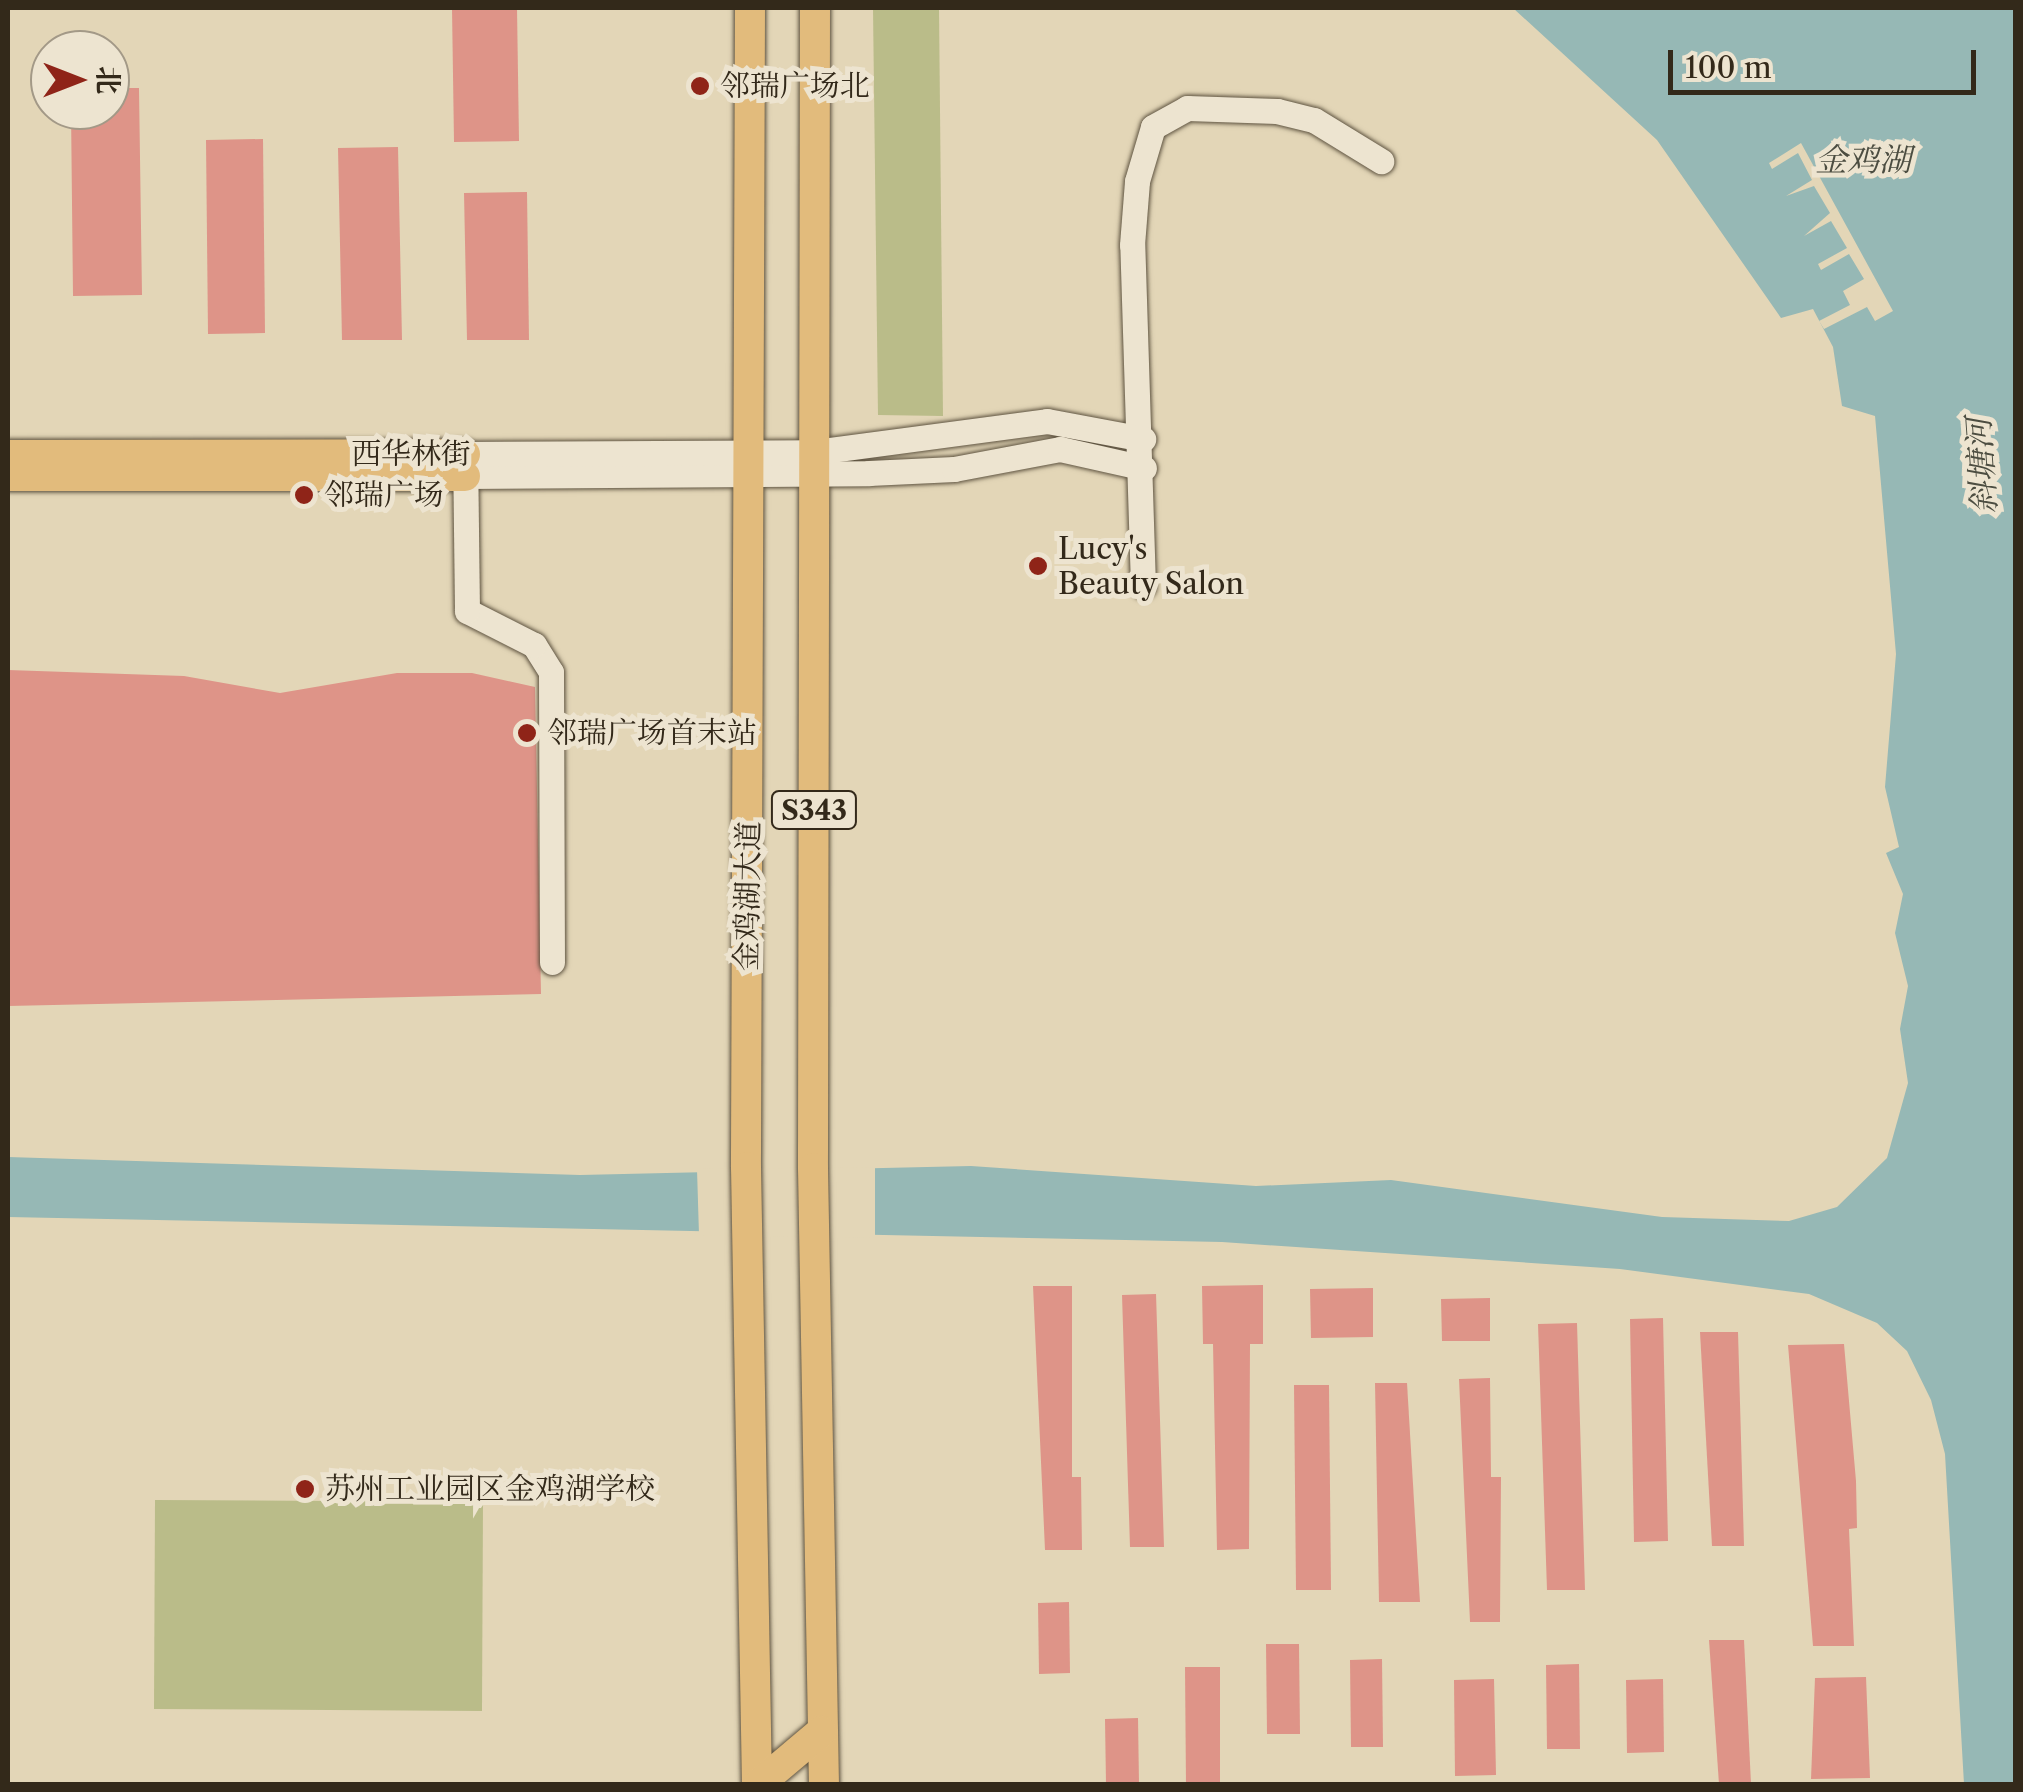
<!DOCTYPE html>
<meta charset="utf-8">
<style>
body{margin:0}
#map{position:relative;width:2023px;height:1792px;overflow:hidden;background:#e3d6b7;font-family:"Libre Caslon Text","Noto Serif SC",serif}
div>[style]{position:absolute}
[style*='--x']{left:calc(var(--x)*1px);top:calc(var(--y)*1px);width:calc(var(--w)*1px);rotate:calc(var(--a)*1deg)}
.green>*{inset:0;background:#babc89}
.water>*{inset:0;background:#96b8b5}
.pier>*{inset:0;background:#e3d6b7}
.building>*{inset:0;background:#de9488}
.roads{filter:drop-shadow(0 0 2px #5f5441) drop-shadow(0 0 2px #5f5441)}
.minor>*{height:25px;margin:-12.5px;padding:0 12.5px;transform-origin:12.5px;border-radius:12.5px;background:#ede4d0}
.major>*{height:30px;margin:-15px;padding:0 15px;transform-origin:15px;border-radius:15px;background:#e2bb7c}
.dots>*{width:28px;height:28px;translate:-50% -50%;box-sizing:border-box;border:5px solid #ede4d0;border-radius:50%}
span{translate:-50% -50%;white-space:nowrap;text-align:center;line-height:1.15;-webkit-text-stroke:10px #ede4d0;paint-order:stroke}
.shield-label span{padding:2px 8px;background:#ede4d0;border:2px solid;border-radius:8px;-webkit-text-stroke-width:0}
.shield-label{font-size:28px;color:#33291a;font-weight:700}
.poi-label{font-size:30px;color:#33291a}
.left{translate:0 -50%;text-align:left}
.street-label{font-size:30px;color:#33291a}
.water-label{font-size:32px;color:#4c4d41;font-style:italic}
.frame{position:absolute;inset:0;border:10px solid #33291a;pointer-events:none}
.north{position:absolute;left:30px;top:30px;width:100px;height:100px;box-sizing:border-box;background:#ede4d0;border:2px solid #a39987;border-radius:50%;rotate:90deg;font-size:28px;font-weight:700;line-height:40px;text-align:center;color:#33291a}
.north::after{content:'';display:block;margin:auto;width:35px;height:45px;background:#8f2418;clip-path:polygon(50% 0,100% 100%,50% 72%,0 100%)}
.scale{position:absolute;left:1668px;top:50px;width:308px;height:45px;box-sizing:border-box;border:5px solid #33291a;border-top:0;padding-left:12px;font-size:30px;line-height:35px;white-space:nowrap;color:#33291a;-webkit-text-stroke:8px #ede4d0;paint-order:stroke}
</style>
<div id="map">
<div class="green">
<div style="clip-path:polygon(873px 8px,939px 8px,943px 416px,878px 415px)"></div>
<div style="clip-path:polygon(155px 1500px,483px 1502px,482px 1711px,154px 1709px)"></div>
</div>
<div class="water">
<div style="clip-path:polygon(1513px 8px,2015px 8px,2015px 1784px,1964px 1784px,1945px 1454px,1931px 1400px,1907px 1351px,1877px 1323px,1809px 1294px,1620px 1269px,1222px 1242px,8px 1217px,8px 1157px,580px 1175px,971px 1166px,1256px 1186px,1391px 1180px,1662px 1217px,1789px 1221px,1837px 1207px,1887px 1158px,1908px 1083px,1900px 1029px,1908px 986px,1895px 933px,1903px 894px,1886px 853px,1899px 847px,1885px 787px,1896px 654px,1875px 416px,1842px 406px,1833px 347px,1813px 309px,1781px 318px,1657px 140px)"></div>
</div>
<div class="pier">
<div style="clip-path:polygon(1801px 143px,1893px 311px,1875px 321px,1867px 307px,1824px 329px,1819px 321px,1850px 305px,1843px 291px,1864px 279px,1849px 254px,1821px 270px,1818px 264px,1847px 248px,1831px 221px,1804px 236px,1830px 213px,1814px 186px,1786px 196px,1812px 180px,1798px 153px,1772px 169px,1769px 163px)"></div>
<div style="clip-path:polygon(875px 1167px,875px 1238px,699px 1235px,697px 1169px)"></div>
</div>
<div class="building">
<div style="clip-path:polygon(452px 8px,517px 8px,519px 141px,454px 142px)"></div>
<div style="clip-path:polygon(110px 88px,139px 88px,142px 295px,73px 296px,71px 110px,110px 110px)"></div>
<div style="clip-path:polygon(263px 139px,265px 333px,208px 334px,206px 140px)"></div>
<div style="clip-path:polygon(398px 147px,402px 340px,342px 340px,338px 148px)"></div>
<div style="clip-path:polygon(527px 192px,529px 340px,467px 340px,464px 193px)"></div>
<div style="clip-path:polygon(8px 670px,184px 676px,280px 693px,397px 673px,472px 673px,535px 687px,541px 994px,8px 1006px)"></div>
<div style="clip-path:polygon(1263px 1285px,1263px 1344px,1250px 1344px,1249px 1549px,1217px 1550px,1213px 1344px,1203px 1344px,1202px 1286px)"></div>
<div style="clip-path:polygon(1033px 1286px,1072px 1286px,1072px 1477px,1081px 1477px,1082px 1550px,1045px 1550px)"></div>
<div style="clip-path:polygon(1373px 1288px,1373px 1337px,1311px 1338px,1310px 1289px)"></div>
<div style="clip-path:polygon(1156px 1294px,1164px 1547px,1130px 1547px,1122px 1295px)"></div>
<div style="clip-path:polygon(1490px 1298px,1490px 1341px,1442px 1341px,1441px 1299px)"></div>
<div style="clip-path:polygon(1663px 1318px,1668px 1541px,1634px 1542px,1630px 1319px)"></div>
<div style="clip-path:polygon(1577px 1323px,1585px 1590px,1547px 1590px,1538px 1324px)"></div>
<div style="clip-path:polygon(1700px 1332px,1738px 1332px,1744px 1546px,1712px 1546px)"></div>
<div style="clip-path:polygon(1844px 1344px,1856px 1481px,1857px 1528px,1849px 1529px,1854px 1646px,1813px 1646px,1788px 1345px)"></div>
<div style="clip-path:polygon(1490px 1378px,1491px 1477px,1501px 1477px,1500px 1622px,1470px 1622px,1459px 1379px)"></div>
<div style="clip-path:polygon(1375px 1383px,1407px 1383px,1420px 1602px,1379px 1602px)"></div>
<div style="clip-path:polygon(1294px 1385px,1329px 1385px,1331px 1590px,1296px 1590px)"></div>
<div style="clip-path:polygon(1069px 1602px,1070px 1673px,1039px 1674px,1038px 1603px)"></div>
<div style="clip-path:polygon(1709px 1640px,1744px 1640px,1751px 1784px,1719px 1784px)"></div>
<div style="clip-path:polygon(1266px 1644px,1299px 1644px,1300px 1734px,1267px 1734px)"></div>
<div style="clip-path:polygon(1382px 1659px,1383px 1747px,1351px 1747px,1350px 1660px)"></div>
<div style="clip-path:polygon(1579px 1664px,1580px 1749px,1547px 1749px,1546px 1665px)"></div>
<div style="clip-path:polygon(1185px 1667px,1220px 1667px,1220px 1784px,1186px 1784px)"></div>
<div style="clip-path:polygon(1866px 1677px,1870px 1778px,1811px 1779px,1815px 1678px)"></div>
<div style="clip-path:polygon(1494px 1679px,1496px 1775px,1455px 1776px,1454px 1680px)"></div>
<div style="clip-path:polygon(1663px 1679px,1664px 1752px,1627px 1753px,1626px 1680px)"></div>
<div style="clip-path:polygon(1138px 1718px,1139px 1784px,1106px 1784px,1105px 1719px)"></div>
</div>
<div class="roads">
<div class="minor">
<div style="--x:465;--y:476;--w:404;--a:-0.4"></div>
<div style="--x:869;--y:473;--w:85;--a:-2.7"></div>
<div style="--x:954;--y:469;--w:108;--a:-10.7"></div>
<div style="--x:1060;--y:449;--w:86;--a:12.7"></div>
<div style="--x:1143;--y:586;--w:341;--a:-91.8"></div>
<div style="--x:1132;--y:245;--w:64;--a:-85.5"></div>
<div style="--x:1137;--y:181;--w:56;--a:-73.5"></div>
<div style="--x:1153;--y:127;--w:39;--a:-29"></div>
<div style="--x:1187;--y:108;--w:90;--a:1.9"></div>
<div style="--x:1277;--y:111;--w:38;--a:14"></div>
<div style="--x:1314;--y:120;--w:79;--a:31.5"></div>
<div style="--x:552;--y:962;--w:290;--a:-90.2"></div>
<div style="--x:551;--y:672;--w:32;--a:-122"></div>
<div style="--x:534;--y:645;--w:75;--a:-153.1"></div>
<div style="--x:467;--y:611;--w:157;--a:-90.7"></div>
<div style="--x:465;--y:454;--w:350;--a:-0.3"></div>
<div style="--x:815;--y:452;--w:234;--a:-7.6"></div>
<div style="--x:1047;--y:421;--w:98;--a:10.6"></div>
</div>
<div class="major">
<div style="--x:750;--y:8;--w:1159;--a:90.2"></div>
<div style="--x:746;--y:1167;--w:617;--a:88.98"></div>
<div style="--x:815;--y:8;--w:1160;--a:90.1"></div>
<div style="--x:813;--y:1168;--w:616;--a:88.98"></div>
<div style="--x:8;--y:455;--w:457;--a:-0.1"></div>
<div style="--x:8;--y:476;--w:457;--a:0"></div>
<div style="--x:759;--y:1784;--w:82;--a:-40.1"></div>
</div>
</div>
<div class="dots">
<div style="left:700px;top:86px;background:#8f2418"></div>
<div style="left:304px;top:495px;background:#8f2418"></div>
<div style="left:1038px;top:566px;background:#8f2418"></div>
<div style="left:527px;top:733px;background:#8f2418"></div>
<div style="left:305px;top:1489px;background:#8f2418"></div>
</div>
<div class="shield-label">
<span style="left:814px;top:810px">S343</span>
</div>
<div class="poi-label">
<span class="left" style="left:720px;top:86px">邻瑞广场北</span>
<span class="left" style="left:324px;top:495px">邻瑞广场</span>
<span class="left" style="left:1058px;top:566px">Lucy's<br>Beauty Salon</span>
<span class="left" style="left:547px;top:733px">邻瑞广场首末站</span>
<span class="left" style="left:325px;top:1489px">苏州工业园区金鸡湖学校</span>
</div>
<div class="street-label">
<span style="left:411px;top:454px">西华林街</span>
<span style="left:748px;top:896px;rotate:-89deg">金鸡湖大道</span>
</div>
<div class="water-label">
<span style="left:1863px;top:160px">金鸡湖</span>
<span style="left:1982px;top:466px;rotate:-94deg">斜塘河</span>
</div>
<div class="frame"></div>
<div class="north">北</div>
<div class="scale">100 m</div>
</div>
